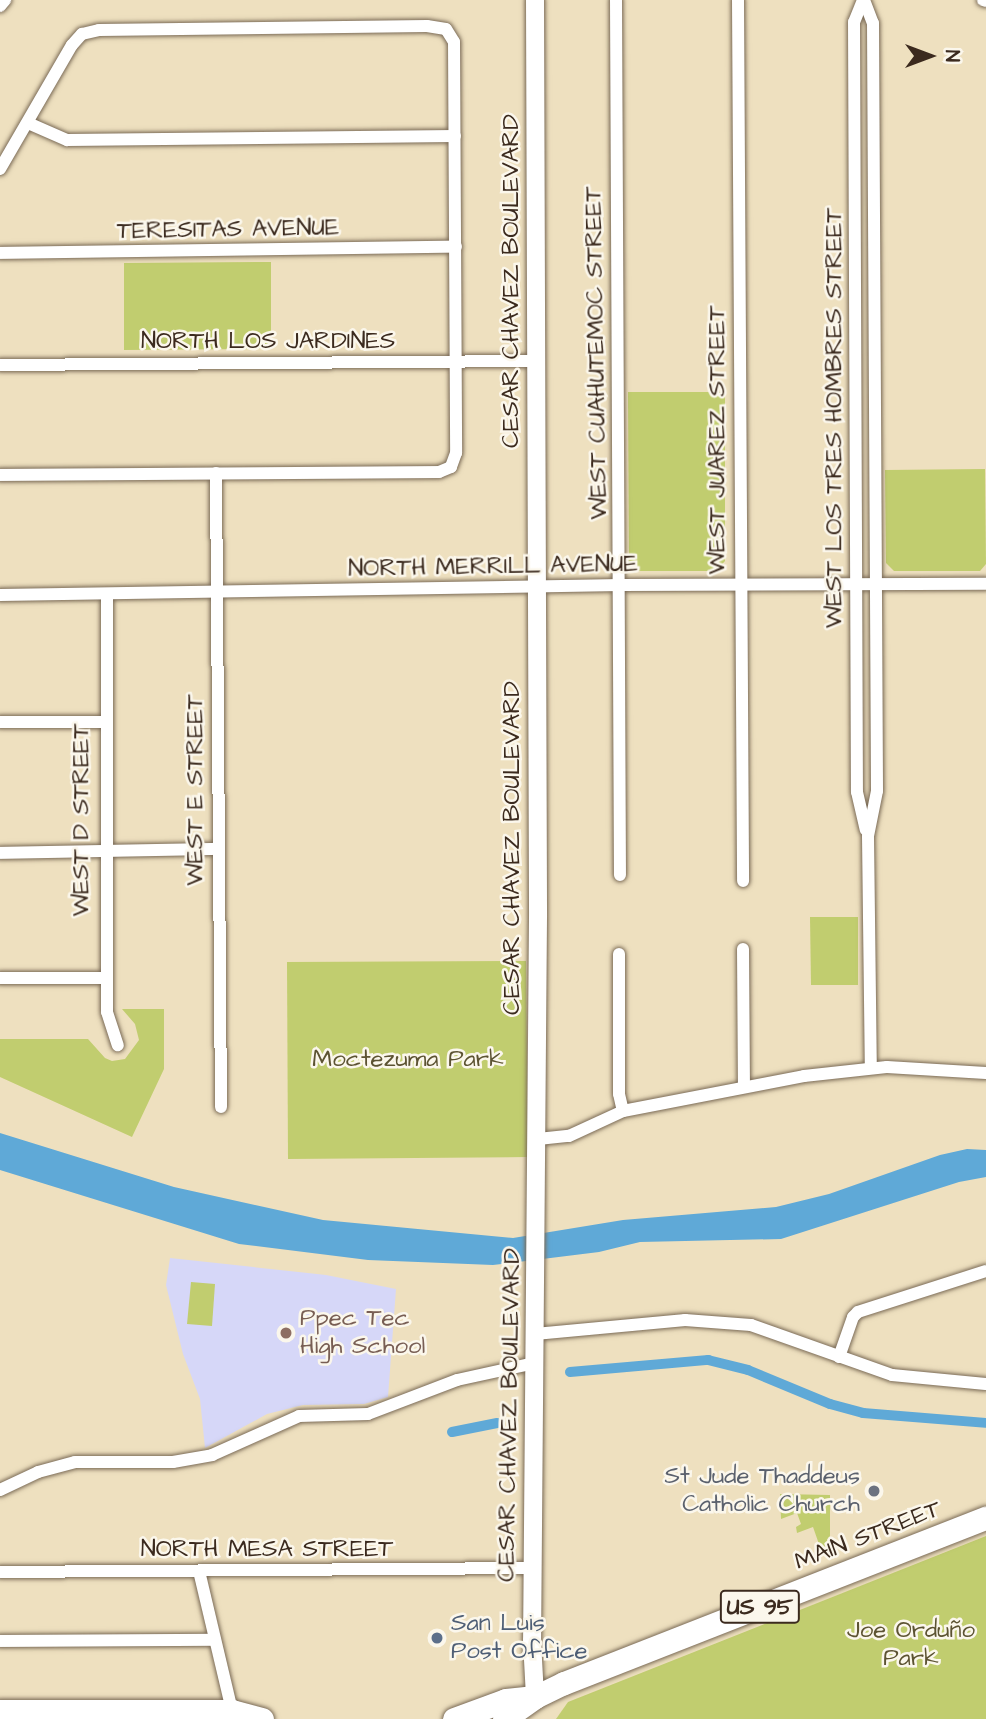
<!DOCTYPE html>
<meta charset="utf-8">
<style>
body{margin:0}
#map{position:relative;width:986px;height:1719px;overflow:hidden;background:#eee0bf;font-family:"Architects Daughter",sans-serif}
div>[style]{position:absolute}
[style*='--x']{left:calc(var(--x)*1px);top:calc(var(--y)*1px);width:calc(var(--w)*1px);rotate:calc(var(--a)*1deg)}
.built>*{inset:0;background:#d6d7f8}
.green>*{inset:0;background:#c1cd6f}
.water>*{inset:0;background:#5fa9d7}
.canal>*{height:10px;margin:-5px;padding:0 5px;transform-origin:5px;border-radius:5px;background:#5fa9d7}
.roads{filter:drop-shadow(0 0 2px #7a6a56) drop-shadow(0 0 2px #7a6a56)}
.street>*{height:12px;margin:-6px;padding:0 6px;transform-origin:6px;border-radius:6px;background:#fff}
.secondary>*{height:18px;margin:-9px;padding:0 9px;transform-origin:9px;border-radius:9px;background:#fff}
.highway>*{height:23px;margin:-11.5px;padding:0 11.5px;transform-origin:11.5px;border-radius:11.5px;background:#fff}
.dots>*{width:19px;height:19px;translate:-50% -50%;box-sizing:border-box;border:4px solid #fbf7ec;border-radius:50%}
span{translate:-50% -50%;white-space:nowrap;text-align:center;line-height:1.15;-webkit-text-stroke:5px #fbf7ec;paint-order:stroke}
.shield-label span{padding:2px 5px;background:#fbf7ec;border:2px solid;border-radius:5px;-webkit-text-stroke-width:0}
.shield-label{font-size:23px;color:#3b2a1e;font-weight:700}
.street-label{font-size:24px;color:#3b2a1e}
.park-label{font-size:24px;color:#5c5332}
.education-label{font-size:24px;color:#785e54}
.left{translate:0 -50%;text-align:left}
.worship-label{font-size:24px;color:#5b616d}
.right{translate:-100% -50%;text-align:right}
.service-label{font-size:24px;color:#4e5e75}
.north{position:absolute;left:895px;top:21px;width:70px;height:70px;-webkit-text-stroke:5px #fbf7ec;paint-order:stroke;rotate:90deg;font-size:19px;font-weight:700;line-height:28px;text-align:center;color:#3b2a1e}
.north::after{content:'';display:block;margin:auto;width:24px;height:32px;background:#3b2a1e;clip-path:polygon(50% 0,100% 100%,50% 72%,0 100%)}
</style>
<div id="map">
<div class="built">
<div style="clip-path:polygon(170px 1258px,326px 1275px,396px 1289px,388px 1397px,364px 1404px,303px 1405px,267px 1414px,205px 1448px,200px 1399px,183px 1354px,166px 1285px)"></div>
</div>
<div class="green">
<div style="clip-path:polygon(271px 262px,271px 349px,124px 350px,124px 263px)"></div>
<div style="clip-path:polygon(628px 392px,725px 392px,725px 561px,716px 571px,635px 571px,629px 563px)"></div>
<div style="clip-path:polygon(985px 469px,986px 564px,980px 571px,894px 571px,886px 563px,885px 470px)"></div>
<div style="clip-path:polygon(810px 917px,858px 917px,858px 985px,811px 985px)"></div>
<div style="clip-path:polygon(526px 961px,528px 1157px,288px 1159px,287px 962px)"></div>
<div style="clip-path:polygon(122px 1009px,164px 1009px,164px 1069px,132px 1137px,0 1077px,0 1039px,88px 1039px,105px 1058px,112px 1061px,125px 1059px,139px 1040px,135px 1024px)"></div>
<div style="clip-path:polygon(191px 1282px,215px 1284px,212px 1326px,187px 1324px)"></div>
<div style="clip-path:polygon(780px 1494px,830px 1495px,830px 1546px,820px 1547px,813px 1527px,797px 1533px,796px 1527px,801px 1524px,797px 1513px,781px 1519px)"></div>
<div style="clip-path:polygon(986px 1536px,986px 1719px,556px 1719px,568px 1702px)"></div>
</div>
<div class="water">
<div style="clip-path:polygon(0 1133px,174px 1187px,323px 1220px,513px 1238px,623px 1220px,776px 1207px,829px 1194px,940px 1155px,967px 1149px,986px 1150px,986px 1177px,959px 1182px,781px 1239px,640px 1242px,599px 1252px,493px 1265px,368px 1260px,239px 1244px,0 1170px)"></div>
</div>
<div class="canal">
<div style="--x:570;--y:1372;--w:139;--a:-5"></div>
<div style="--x:708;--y:1360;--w:41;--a:14"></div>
<div style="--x:748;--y:1370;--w:89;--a:22.5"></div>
<div style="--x:830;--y:1404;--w:34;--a:15"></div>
<div style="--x:863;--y:1413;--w:123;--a:4.6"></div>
<div style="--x:452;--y:1432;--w:46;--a:-11.3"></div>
</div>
<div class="roads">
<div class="street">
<div style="--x:616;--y:0;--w:875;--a:89.74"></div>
<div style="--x:738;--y:0;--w:881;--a:89.67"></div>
<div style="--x:863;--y:0;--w:24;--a:112"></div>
<div style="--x:854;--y:22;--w:770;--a:89.78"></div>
<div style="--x:857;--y:792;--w:39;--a:77"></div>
<div style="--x:864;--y:0;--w:25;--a:69"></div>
<div style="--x:873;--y:23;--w:768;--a:89.7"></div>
<div style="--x:877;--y:791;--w:46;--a:101.3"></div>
<div style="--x:868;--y:836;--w:232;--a:89.3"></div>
<div style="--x:983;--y:0;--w:3;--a:18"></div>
<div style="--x:0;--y:6;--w:8;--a:-50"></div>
<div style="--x:28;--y:123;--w:43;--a:23.6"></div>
<div style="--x:67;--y:140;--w:388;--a:-0.6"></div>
<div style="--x:0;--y:169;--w:143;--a:-59.9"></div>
<div style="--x:72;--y:45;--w:15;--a:-48"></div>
<div style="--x:82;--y:34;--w:17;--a:-13"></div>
<div style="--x:99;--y:30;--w:328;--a:-0.7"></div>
<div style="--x:427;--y:26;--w:19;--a:9"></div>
<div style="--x:446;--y:29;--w:15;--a:58"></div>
<div style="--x:454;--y:42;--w:411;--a:89.7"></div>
<div style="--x:456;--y:453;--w:15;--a:110"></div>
<div style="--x:451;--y:467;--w:13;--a:157"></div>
<div style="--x:439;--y:472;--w:439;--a:179.6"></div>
<div style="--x:0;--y:253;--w:456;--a:-0.8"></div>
<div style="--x:0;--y:365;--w:537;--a:-0.43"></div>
<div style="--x:216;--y:473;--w:634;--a:89.55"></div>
<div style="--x:107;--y:594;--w:418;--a:90"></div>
<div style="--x:107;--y:1012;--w:35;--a:72"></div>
<div style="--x:0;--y:595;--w:621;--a:-0.92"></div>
<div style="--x:621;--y:585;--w:365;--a:-0.2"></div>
<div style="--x:0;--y:722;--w:107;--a:0"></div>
<div style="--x:0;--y:853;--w:218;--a:-1.1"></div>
<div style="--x:743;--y:949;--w:138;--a:89.6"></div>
<div style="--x:619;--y:954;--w:140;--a:90"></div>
<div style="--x:619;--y:1094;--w:17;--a:77"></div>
<div style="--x:0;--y:978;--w:107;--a:0"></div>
<div style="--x:538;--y:1139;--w:31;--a:-6"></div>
<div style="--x:569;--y:1136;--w:60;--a:-24.8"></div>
<div style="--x:623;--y:1111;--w:184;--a:-10.9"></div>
<div style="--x:804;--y:1076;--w:83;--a:-6.2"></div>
<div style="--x:887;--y:1067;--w:99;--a:3.5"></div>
<div style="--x:535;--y:1334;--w:151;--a:-5.3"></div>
<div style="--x:685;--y:1320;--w:66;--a:4.3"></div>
<div style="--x:751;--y:1325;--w:150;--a:19.5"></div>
<div style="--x:892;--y:1375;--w:94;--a:5.5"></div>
<div style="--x:839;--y:1357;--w:42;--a:-70.7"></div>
<div style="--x:853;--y:1317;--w:7;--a:-45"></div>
<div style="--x:858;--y:1312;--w:134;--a:-17.8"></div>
<div style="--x:0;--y:1490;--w:42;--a:-25.3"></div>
<div style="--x:38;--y:1472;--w:38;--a:-15"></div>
<div style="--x:75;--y:1462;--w:98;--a:0"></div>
<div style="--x:173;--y:1462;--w:40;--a:-10"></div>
<div style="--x:212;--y:1455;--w:95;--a:-24.1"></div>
<div style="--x:299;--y:1416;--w:69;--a:-1.7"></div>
<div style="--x:368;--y:1414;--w:95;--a:-20.9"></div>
<div style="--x:457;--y:1380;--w:80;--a:-12.3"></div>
<div style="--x:199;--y:1571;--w:144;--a:76.7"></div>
<div style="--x:0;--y:1572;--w:534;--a:-0.43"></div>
<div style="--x:0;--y:1641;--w:215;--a:-0.3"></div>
</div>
<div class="secondary">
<div style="--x:535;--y:0;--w:917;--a:89.81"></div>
<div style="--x:538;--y:917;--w:724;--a:90.47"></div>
<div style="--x:532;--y:1641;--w:56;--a:86.9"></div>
</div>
<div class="highway">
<div style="--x:0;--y:1711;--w:232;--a:0"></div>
<div style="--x:232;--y:1711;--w:31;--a:15"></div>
<div style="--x:454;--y:1719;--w:55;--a:-20.1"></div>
<div style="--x:506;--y:1700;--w:29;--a:-6"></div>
<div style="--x:504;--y:1719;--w:38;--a:-35"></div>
<div style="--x:535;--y:1697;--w:32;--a:-26"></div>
<div style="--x:564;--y:1683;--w:453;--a:-21.4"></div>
</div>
</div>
<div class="dots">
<div style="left:286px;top:1333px;background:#8d6e63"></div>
<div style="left:874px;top:1491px;background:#6b7280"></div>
<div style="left:437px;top:1638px;background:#5c6f8a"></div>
</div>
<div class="shield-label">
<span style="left:760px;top:1607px">US 95</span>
</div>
<div class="street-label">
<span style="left:228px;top:230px;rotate:-1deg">TERESITAS AVENUE</span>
<span style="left:512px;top:281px;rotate:-90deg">CESAR CHAVEZ BOULEVARD</span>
<span style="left:268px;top:342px">NORTH LOS JARDINES</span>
<span style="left:597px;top:353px;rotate:-91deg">WEST CUAHUTEMOC STREET</span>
<span style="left:835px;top:418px;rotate:-90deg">WEST LOS TRES HOMBRES STREET</span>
<span style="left:718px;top:440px;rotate:-90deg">WEST JUAREZ STREET</span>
<span style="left:493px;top:567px;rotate:-1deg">NORTH MERRILL AVENUE</span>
<span style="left:196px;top:790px;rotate:-90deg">WEST E STREET</span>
<span style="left:82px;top:820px;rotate:-90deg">WEST D STREET</span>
<span style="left:513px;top:848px;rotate:-90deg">CESAR CHAVEZ BOULEVARD</span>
<span style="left:510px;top:1415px;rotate:-89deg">CESAR CHAVEZ BOULEVARD</span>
<span style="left:868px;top:1536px;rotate:-21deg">MAIN STREET</span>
<span style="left:267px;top:1550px">NORTH MESA STREET</span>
</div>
<div class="park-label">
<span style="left:408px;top:1060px">Moctezuma Park</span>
<span style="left:911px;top:1645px">Joe Orduño<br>Park</span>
</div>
<div class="education-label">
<span class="left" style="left:300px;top:1333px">Ppec Tec<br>High School</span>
</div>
<div class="worship-label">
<span class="right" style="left:860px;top:1491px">St Jude Thaddeus<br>Catholic Church</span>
</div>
<div class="service-label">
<span class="left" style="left:451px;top:1638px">San Luis<br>Post Office</span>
</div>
<div class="north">N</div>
</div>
